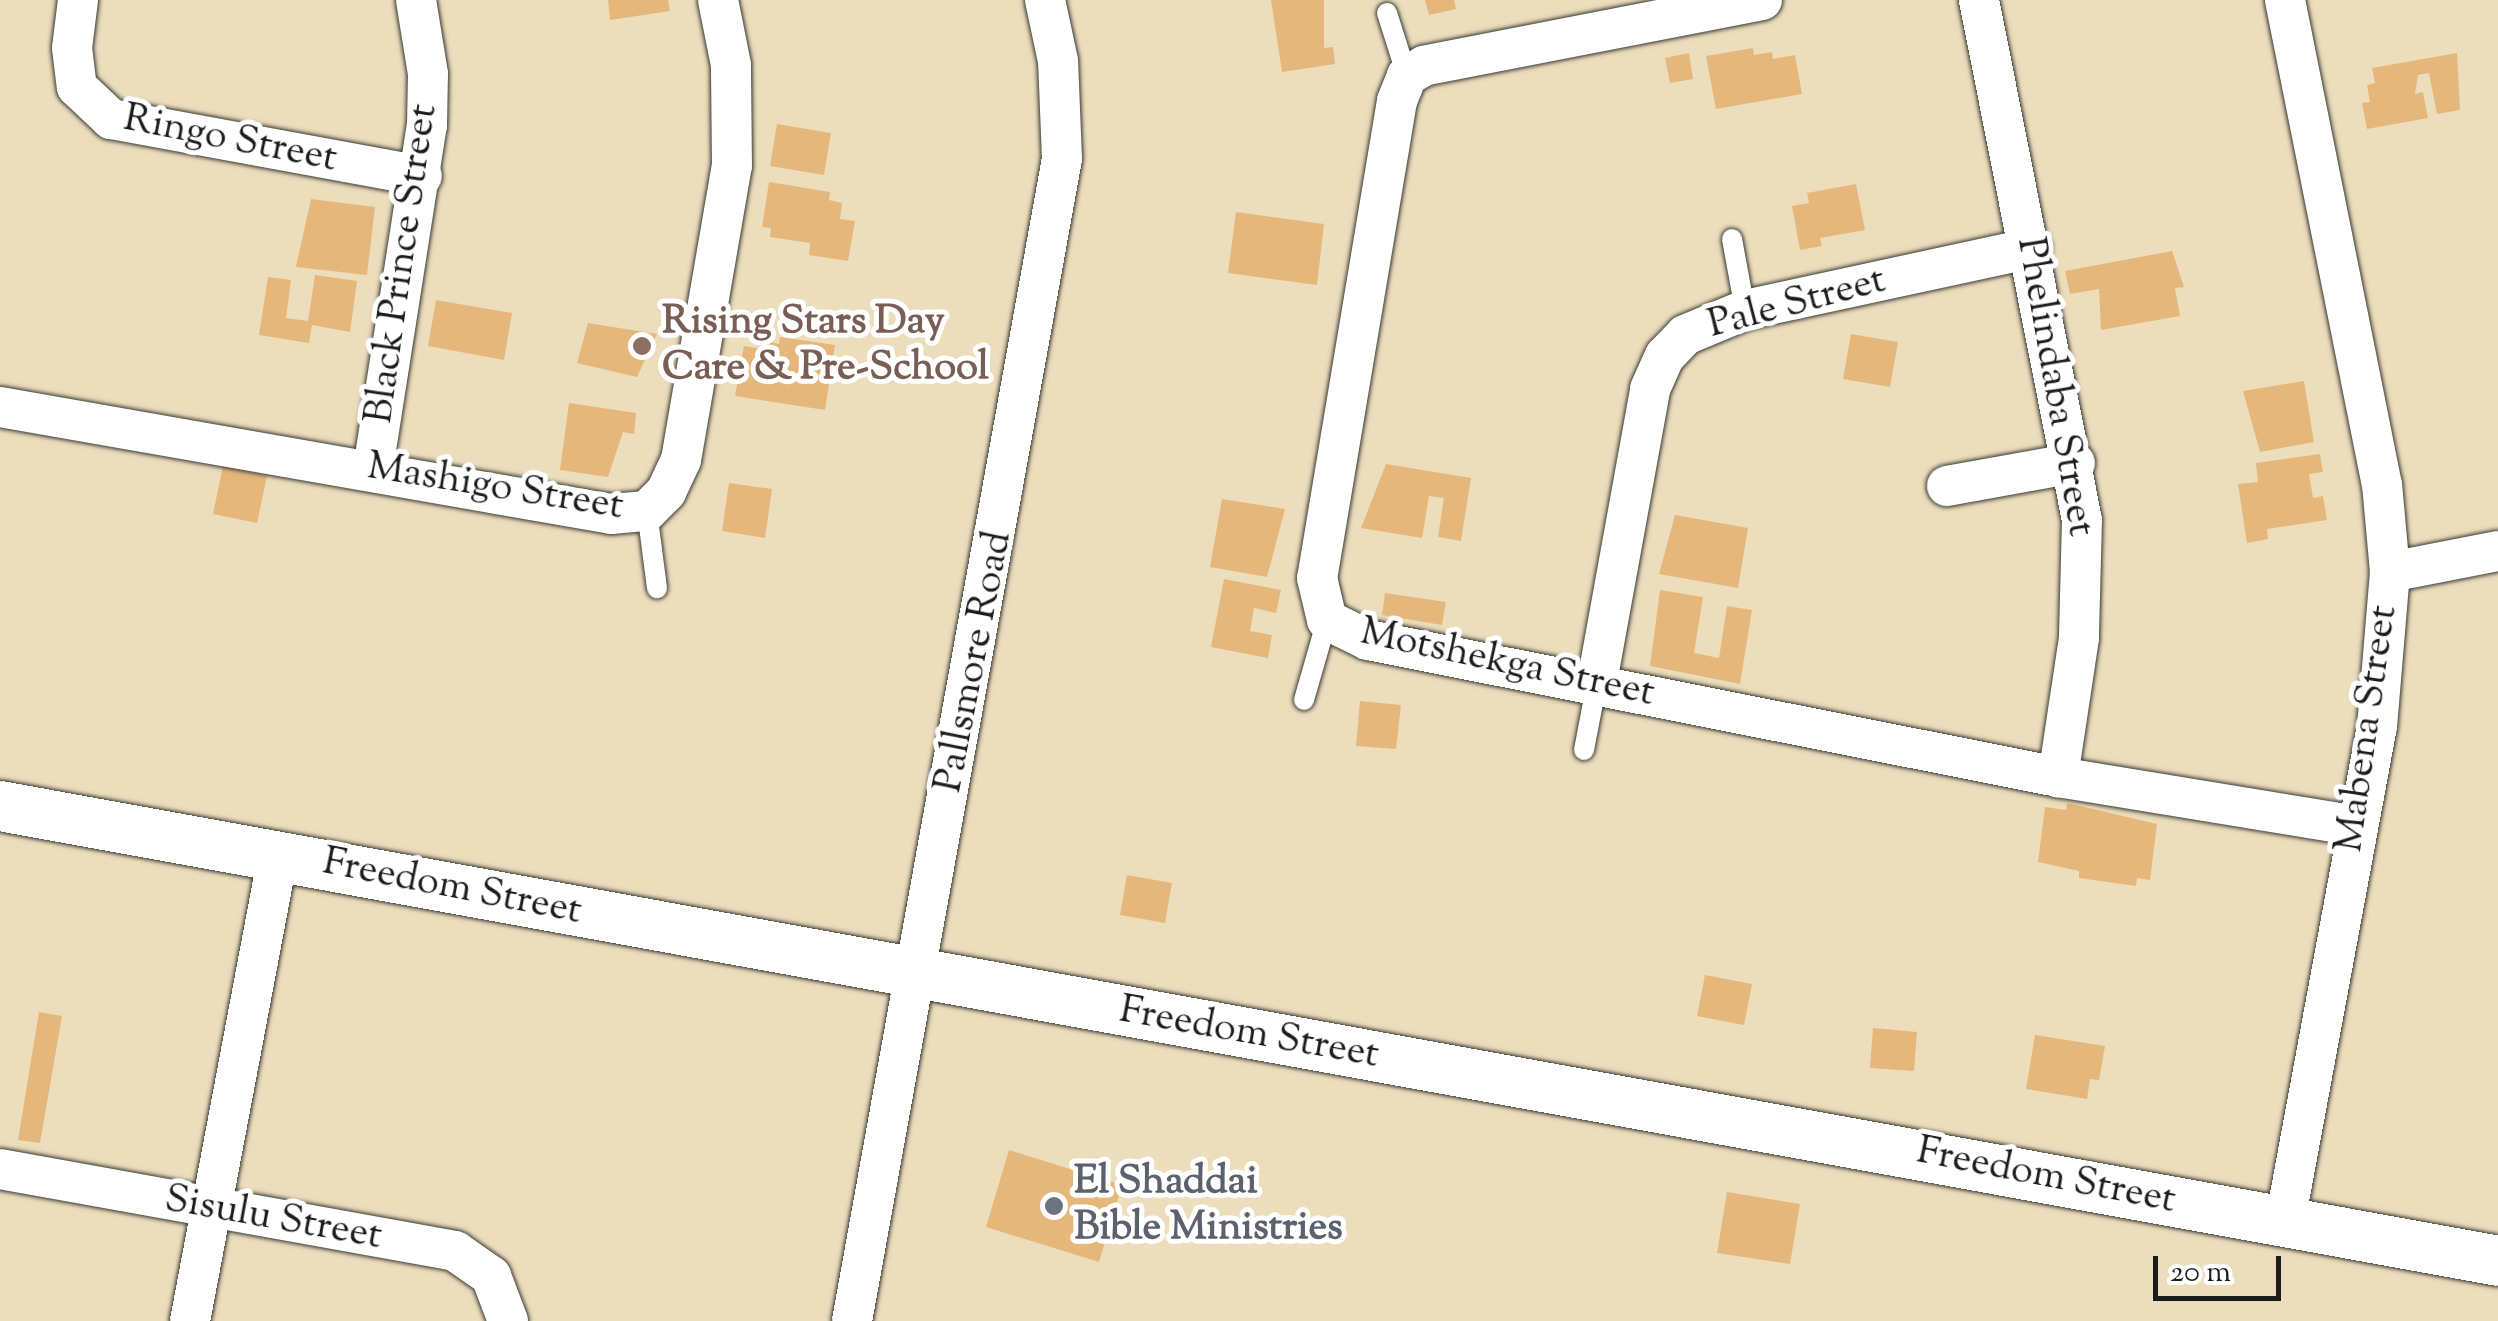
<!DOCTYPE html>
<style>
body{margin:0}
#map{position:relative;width:2498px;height:1321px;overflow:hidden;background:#ecdebc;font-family:"Sorts Mill Goudy",serif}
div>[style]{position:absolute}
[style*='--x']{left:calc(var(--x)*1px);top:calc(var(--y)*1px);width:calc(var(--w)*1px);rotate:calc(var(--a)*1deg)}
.building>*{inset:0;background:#e6b77a}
.roads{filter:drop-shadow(0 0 2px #3b3934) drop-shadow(0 0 2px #3b3934)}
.service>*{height:20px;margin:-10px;padding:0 10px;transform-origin:10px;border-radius:10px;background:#fff}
.minor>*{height:40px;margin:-20px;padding:0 20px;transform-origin:20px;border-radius:20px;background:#fff}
.tertiary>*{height:50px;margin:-25px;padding:0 25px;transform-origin:25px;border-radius:25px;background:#fff}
.dots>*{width:28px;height:28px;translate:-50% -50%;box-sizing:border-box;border:5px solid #fff;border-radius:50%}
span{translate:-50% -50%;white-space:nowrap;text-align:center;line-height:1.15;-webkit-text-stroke:10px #fff;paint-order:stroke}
.street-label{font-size:40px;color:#1c1c1c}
.education-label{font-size:40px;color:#785e54;font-weight:700}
.left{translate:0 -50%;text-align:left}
.worship-label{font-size:40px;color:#5b616d;font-weight:700}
.scale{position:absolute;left:2153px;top:1256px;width:128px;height:45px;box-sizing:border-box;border:5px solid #1c1c1c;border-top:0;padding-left:12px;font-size:30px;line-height:35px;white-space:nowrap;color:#1c1c1c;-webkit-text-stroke:8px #fff;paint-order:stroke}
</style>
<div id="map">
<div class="building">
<div style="clip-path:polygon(608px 0,668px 0,670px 11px,610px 20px)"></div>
<div style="clip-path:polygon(1271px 0,1324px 0,1324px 48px,1333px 47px,1335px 64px,1282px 72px)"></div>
<div style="clip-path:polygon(1425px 0,1454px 0,1456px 9px,1429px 15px)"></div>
<div style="clip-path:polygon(1753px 48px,1754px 55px,1772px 52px,1773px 59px,1795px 55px,1802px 94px,1716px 109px,1706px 56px)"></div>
<div style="clip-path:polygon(1689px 53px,1693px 79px,1670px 83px,1665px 58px)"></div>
<div style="clip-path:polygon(2457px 53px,2460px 110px,2437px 114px,2429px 73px,2418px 75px,2415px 94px,2423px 92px,2428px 118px,2367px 129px,2362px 103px,2370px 102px,2367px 85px,2375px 83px,2372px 68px)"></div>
<div style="clip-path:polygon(777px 124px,831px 133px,824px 175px,770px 166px)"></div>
<div style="clip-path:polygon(769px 182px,830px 192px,829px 200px,842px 203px,840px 219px,855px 221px,848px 261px,809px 255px,810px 243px,770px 237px,771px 228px,762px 227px)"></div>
<div style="clip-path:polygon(1856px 184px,1865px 230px,1820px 238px,1822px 246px,1800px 250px,1792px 206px,1809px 203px,1807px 193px)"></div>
<div style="clip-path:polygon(311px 199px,375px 207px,367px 275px,296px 267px)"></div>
<div style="clip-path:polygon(1236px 212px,1324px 224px,1317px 285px,1228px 273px)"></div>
<div style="clip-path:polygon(2172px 251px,2184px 287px,2175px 288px,2180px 316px,2101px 330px,2099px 289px,2070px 294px,2065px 271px)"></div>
<div style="clip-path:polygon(315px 275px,357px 281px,350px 332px,312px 325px,309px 343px,259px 335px,268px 277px,291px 280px,286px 318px,308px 321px)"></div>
<div style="clip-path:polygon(436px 300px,512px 313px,504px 360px,428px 346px)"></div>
<div style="clip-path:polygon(588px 323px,657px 334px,637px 377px,577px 363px)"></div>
<div style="clip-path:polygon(1851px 334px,1898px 342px,1890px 387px,1843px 379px)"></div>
<div style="clip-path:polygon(780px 337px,835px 345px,825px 410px,735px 396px,744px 346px,763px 349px,764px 341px,779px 344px)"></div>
<div style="clip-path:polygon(2304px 381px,2314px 442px,2260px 452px,2243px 391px)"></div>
<div style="clip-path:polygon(569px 403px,636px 413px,634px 434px,623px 432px,608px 477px,560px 470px)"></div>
<div style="clip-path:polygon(2320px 454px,2323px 472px,2309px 474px,2313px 498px,2323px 496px,2327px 520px,2267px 529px,2268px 539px,2247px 543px,2238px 484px,2258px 482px,2256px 463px)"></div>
<div style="clip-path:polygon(1386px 464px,1471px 478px,1461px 541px,1438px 537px,1444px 498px,1429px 496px,1422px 538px,1361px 528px)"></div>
<div style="clip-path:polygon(223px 466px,267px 476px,257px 523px,213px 514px)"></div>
<div style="clip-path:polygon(729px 483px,772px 489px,765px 538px,722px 531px)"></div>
<div style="clip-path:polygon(1222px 499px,1285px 509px,1267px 577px,1210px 567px)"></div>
<div style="clip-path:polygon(1675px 515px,1748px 528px,1738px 588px,1659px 574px)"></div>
<div style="clip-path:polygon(1224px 579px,1281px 590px,1276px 613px,1254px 608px,1250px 631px,1272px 635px,1268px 658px,1211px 647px)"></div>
<div style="clip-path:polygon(1660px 590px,1703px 597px,1694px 653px,1719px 658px,1727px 606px,1752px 610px,1740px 684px,1650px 666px)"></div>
<div style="clip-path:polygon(1385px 593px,1446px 602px,1442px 625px,1382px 615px)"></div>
<div style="clip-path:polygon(1360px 701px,1401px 705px,1396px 749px,1356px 746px)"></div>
<div style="clip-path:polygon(2067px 803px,2157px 824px,2150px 880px,2137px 878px,2136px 886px,2079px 878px,2079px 871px,2038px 862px,2045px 807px,2066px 810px)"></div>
<div style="clip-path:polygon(1127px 875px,1172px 883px,1165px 923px,1120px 915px)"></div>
<div style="clip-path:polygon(1705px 975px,1752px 984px,1744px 1025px,1697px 1016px)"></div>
<div style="clip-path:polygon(39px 1012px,62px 1016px,40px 1143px,18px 1140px)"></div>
<div style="clip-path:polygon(1873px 1028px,1917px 1032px,1914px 1071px,1870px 1068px)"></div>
<div style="clip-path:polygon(2035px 1035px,2105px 1046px,2099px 1080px,2090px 1079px,2087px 1099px,2026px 1089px)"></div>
<div style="clip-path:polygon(1009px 1150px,1122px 1185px,1099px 1262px,986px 1227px)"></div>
<div style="clip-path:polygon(1727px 1192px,1800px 1204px,1790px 1264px,1717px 1253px)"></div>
</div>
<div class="roads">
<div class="service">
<div style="--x:1387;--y:13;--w:66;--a:72.4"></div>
<div style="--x:1732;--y:239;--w:72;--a:79.6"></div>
<div style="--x:647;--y:511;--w:78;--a:82.6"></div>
<div style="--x:1304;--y:700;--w:83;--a:-74"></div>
<div style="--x:1584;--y:750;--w:69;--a:-79.2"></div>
</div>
<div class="minor">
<div style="--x:78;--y:0;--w:48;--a:97.1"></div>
<div style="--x:72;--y:48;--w:39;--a:83"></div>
<div style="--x:77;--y:87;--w:47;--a:43.3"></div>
<div style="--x:111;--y:119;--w:316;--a:10.4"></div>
<div style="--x:1762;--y:0;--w:344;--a:169"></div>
<div style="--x:1424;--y:66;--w:20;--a:150"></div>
<div style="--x:1407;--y:76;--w:27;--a:112"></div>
<div style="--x:1397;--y:101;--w:484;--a:99.5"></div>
<div style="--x:1317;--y:578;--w:43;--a:76.6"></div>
<div style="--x:1327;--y:620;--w:46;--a:26"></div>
<div style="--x:1368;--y:640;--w:703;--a:11.23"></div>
<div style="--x:2058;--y:777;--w:302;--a:9.3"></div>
<div style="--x:1979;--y:0;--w:530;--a:78.8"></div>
<div style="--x:2082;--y:520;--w:118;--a:91.5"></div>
<div style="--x:2079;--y:638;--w:141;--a:98.6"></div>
<div style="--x:2285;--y:0;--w:494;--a:78.7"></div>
<div style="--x:2382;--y:484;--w:88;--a:84.8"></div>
<div style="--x:2390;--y:572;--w:155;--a:94.8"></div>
<div style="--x:2377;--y:726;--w:504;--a:100.51"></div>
<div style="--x:0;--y:407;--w:620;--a:9.93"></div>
<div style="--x:611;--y:514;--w:36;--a:-5"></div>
<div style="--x:647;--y:511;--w:27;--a:-45"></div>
<div style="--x:666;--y:492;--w:35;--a:-65"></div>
<div style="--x:681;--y:460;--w:298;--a:-80.2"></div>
<div style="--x:732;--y:166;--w:101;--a:-90.6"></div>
<div style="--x:731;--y:65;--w:66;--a:-101.3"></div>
<div style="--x:373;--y:469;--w:347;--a:-81.1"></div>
<div style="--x:427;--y:126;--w:52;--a:-88.9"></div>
<div style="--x:428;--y:74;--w:75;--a:-99.2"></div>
<div style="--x:1947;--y:486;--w:130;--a:-10.2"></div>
<div style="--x:2390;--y:572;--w:110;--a:-11"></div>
<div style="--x:1597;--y:682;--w:298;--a:-79.7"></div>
<div style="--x:1650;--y:389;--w:36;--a:-66"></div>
<div style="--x:1665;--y:356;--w:29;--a:-46"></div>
<div style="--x:1685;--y:335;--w:65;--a:-22.6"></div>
<div style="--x:1745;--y:310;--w:293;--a:-12.2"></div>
<div style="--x:0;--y:1169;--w:462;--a:10.2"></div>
<div style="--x:455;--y:1251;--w:44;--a:34.8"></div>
<div style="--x:491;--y:1276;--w:48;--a:69.3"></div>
<div style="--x:190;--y:1321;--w:474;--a:-79.3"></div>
<div style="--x:852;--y:1321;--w:1181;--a:-79.76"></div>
<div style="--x:1062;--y:159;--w:98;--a:-92.3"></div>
<div style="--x:1058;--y:61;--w:62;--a:-102"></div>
</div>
<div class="tertiary">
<div style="--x:0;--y:806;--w:2539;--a:10.32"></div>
</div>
</div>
<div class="dots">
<div style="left:642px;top:346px;background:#8d6e63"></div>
<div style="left:1054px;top:1206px;background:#6b7280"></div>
</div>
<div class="street-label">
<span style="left:230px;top:140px;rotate:11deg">Ringo Street</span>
<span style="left:403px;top:264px;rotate:-82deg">Black Prince Street</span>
<span style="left:1797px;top:304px;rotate:-15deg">Pale Street</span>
<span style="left:2054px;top:387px;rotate:80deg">Phelindaba Street</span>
<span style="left:495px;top:488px;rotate:9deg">Mashigo Street</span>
<span style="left:975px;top:662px;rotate:-79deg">Pallsmore Road</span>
<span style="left:1507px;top:664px;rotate:12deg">Motshekga Street</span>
<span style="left:2368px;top:729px;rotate:-82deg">Mabena Street</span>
<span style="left:452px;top:888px;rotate:11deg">Freedom Street</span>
<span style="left:1249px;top:1034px;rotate:10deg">Freedom Street</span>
<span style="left:2046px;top:1177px;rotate:11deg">Freedom Street</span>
<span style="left:273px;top:1219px;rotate:10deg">Sisulu Street</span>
</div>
<div class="education-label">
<span class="left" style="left:662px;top:346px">Rising Stars Day<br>Care &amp; Pre-School</span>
</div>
<div class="worship-label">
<span class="left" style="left:1074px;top:1206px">El Shaddai<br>Bible Ministries</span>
</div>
<div class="scale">20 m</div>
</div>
